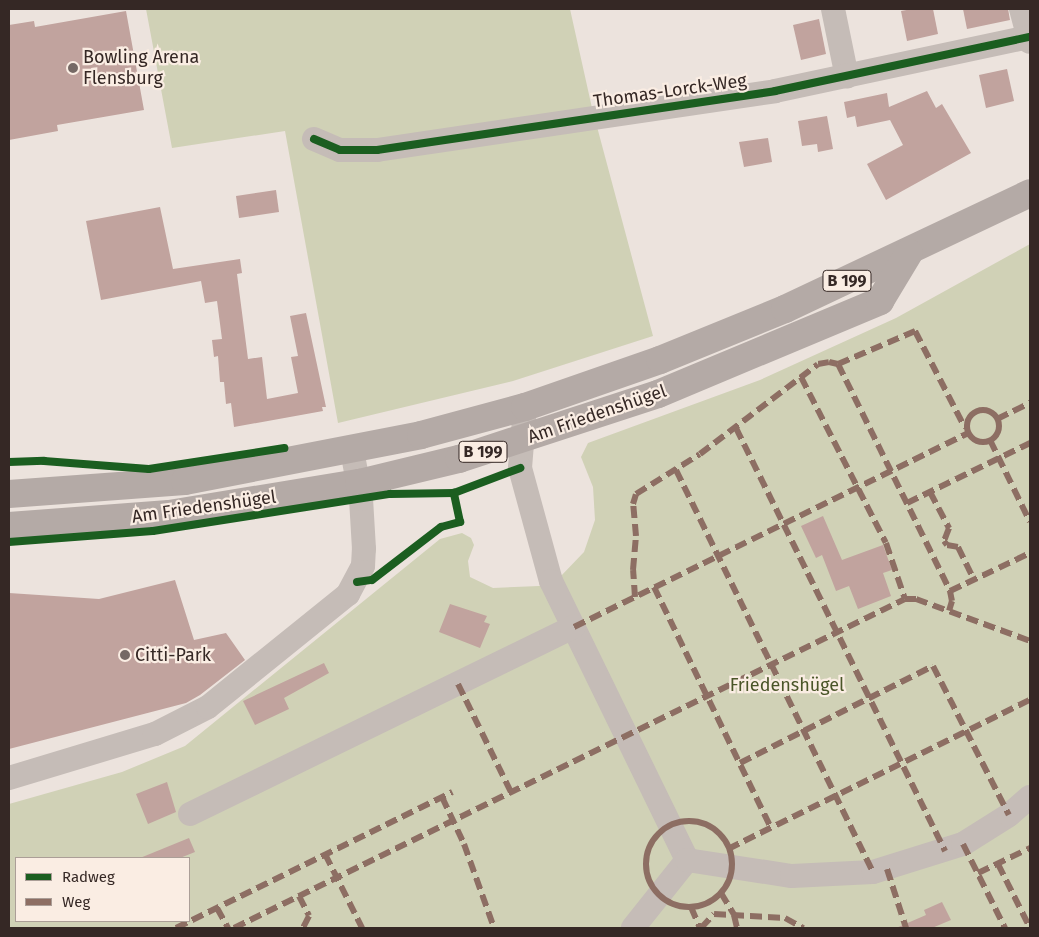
<!DOCTYPE html>
<meta charset="utf-8">
<style>
body{margin:0}
#map{position:relative;width:1039px;height:937px;overflow:hidden;background:#ece3dd;font-family:"Fira Sans",sans-serif}
div>[style]{position:absolute}
[style*='--x']{left:calc(var(--x)*1px);top:calc(var(--y)*1px);width:calc(var(--w)*1px);rotate:calc(var(--a)*1deg)}
.green>*{inset:0;background:#d0d1b6}
.building>*{inset:0;background:#c1a39e}
.minor>*{height:24px;margin:-12px;padding:0 12px;transform-origin:12px;border-radius:12px;background:#c5bcb7}
.major>*{height:28px;margin:-14px;padding:0 14px;transform-origin:14px;border-radius:14px;background:#b4aaa6}
.quiet>*{height:6px;margin-top:-3px;transform-origin:0;background:repeating-linear-gradient(90deg,#8d6e63 0 12px,transparent 0 18px)}
.quiet>.ring{margin:-3px;padding:0;box-sizing:content-box;background:none;border:6px solid #8d6e63;border-radius:50%}
.cycleway>*{height:8px;margin:-4px;padding:0 4px;transform-origin:4px;border-radius:4px;background:#1b5e20}
.dots>*{width:14px;height:14px;translate:-50% -50%;box-sizing:border-box;border:2px solid #faede3;border-radius:50%}
span{translate:-50% -50%;white-space:nowrap;text-align:center;line-height:1.15;-webkit-text-stroke:4.5px #faede3;paint-order:stroke}
.shield-label span{padding:1px 4px;background:#faede3;border:1px solid;border-radius:4px;-webkit-text-stroke-width:0}
.shield-label{font-size:16px;color:#352825;font-weight:700}
.poi-label{font-size:18px;color:#352825}
.left{translate:0 -50%;text-align:left}
.street-label{font-size:18px;color:#352825}
.park-label{font-size:18px;color:#4a5528}
.frame{position:absolute;inset:0;border:10px solid #352825;pointer-events:none}
.legend{position:absolute;left:15px;top:857px;width:175px;height:65px;box-sizing:border-box;background:#faede3;border:1px solid #ab9e97;margin:0;padding:6px 9px;list-style:none;font-size:15px;color:#352825}
.legend li{display:flex;align-items:center;gap:10px;height:25px}
.legend b{width:25px;border:1px solid #ab9e97}
</style>
<div id="map">
<div class="green">
<div style="clip-path:polygon(146px 9px,570px 9px,592px 108px,653px 336px,513px 381px,338px 423px,285px 131px,172px 148px)"></div>
<div style="clip-path:polygon(evenodd,1030px 244px,1030px 928px,9px 928px,9px 804px,122px 772px,185px 746px,440px 539px,462px 533px,471px 538px,474px 545px,468px 561px,470px 577px,493px 588px,539px 586px,560px 577px,584px 552px,595px 520px,593px 487px,581px 457px,588px 443px,760px 380px,896px 318px,1030px 244px,16px 858px,189px 858px,189px 921px,16px 921px,16px 858px)"></div>
</div>
<div class="building">
<div style="clip-path:polygon(912px 9px,933px 9px,938px 34px,907px 41px,901px 11px)"></div>
<div style="clip-path:polygon(963px 9px,1008px 9px,1010px 20px,967px 29px)"></div>
<div style="clip-path:polygon(126px 11px,144px 110px,57px 125px,58px 131px,9px 140px,9px 25px,34px 21px,35px 27px)"></div>
<div style="clip-path:polygon(819px 19px,826px 54px,801px 60px,793px 25px)"></div>
<div style="clip-path:polygon(1007px 69px,1014px 101px,986px 108px,979px 75px)"></div>
<div style="clip-path:polygon(927px 91px,936px 108px,942px 104px,971px 153px,886px 200px,867px 164px,903px 145px,890px 120px,857px 127px,855px 116px,847px 118px,844px 102px,887px 93px,889px 107px)"></div>
<div style="clip-path:polygon(827px 116px,833px 149px,818px 152px,817px 144px,802px 146px,798px 121px)"></div>
<div style="clip-path:polygon(768px 138px,772px 162px,744px 167px,739px 142px)"></div>
<div style="clip-path:polygon(276px 190px,279px 212px,239px 218px,236px 196px)"></div>
<div style="clip-path:polygon(160px 207px,173px 269px,240px 259px,242px 273px,237px 274px,248px 359px,262px 357px,267px 399px,298px 393px,291px 357px,298px 356px,290px 316px,306px 313px,326px 407px,322px 407px,323px 411px,234px 427px,231px 403px,226px 404px,224px 382px,220px 382px,218px 356px,214px 357px,212px 340px,222px 339px,217px 301px,205px 303px,201px 281px,101px 300px,86px 221px)"></div>
<div style="clip-path:polygon(823px 516px,842px 560px,883px 545px,892px 570px,883px 573px,891px 596px,858px 609px,849px 586px,836px 591px,822px 555px,816px 558px,801px 526px)"></div>
<div style="clip-path:polygon(175px 580px,194px 640px,226px 633px,245px 660px,200px 695px,186px 703px,9px 749px,9px 593px,99px 599px)"></div>
<div style="clip-path:polygon(450px 604px,487px 616px,484px 622px,490px 624px,480px 648px,439px 632px)"></div>
<div style="clip-path:polygon(324px 663px,329px 673px,284px 698px,289px 709px,255px 725px,243px 701px)"></div>
<div style="clip-path:polygon(167px 782px,176px 812px,148px 824px,136px 794px)"></div>
<div style="clip-path:polygon(189px 838px,195px 852px,180px 858px,140px 858px)"></div>
<div style="clip-path:polygon(942px 902px,951px 920px,932px 928px,896px 928px,926px 915px,924px 910px)"></div>
</div>
<div class="minor">
<div style="--x:833;--y:9;--w:69;--a:78.4"></div>
<div style="--x:1021;--y:9;--w:34;--a:75"></div>
<div style="--x:314;--y:139;--w:28;--a:23"></div>
<div style="--x:340;--y:150;--w:37;--a:0"></div>
<div style="--x:377;--y:150;--w:402;--a:-8.4"></div>
<div style="--x:775;--y:91;--w:261;--a:-12"></div>
<div style="--x:525;--y:407;--w:61;--a:94.7"></div>
<div style="--x:520;--y:468;--w:117;--a:74.7"></div>
<div style="--x:551;--y:581;--w:310;--a:64"></div>
<div style="--x:687;--y:860;--w:87;--a:128.5"></div>
<div style="--x:9;--y:778;--w:152;--a:-16.8"></div>
<div style="--x:155;--y:734;--w:59;--a:-27"></div>
<div style="--x:208;--y:707;--w:180;--a:-38.9"></div>
<div style="--x:348;--y:594;--w:32;--a:-62"></div>
<div style="--x:363;--y:566;--w:17;--a:-87"></div>
<div style="--x:364;--y:549;--w:50;--a:-93.4"></div>
<div style="--x:361;--y:499;--w:50;--a:-100.4"></div>
<div style="--x:190;--y:814;--w:427;--a:-26"></div>
<div style="--x:687;--y:860;--w:106;--a:8.7"></div>
<div style="--x:792;--y:876;--w:81;--a:-2.8"></div>
<div style="--x:873;--y:872;--w:94;--a:-17.3"></div>
<div style="--x:963;--y:844;--w:54;--a:-32.2"></div>
<div style="--x:1009;--y:815;--w:28;--a:-41"></div>
</div>
<div class="major">
<div style="--x:9;--y:494;--w:176;--a:-4.2"></div>
<div style="--x:185;--y:481;--w:240;--a:-11"></div>
<div style="--x:421;--y:435;--w:108;--a:-15.1"></div>
<div style="--x:525;--y:407;--w:143;--a:-19.2"></div>
<div style="--x:660;--y:360;--w:135;--a:-22.2"></div>
<div style="--x:785;--y:309;--w:271;--a:-25.3"></div>
<div style="--x:9;--y:526;--w:160;--a:-4.3"></div>
<div style="--x:169;--y:514;--w:193;--a:-9.3"></div>
<div style="--x:359;--y:483;--w:103;--a:-13.5"></div>
<div style="--x:459;--y:459;--w:209;--a:-18.1"></div>
<div style="--x:658;--y:394;--w:241;--a:-22.7"></div>
<div style="--x:880;--y:301;--w:56;--a:-58.9"></div>
</div>
<div class="quiet">
<div style="--x:838;--y:364;--w:84;--a:-23.2"></div>
<div style="--x:915;--y:331;--w:107;--a:62.7"></div>
<div style="--x:964;--y:426;--w:3;--a:18"></div>
<div style="--x:801;--y:377;--w:186;--a:62.9"></div>
<div style="--x:886;--y:543;--w:59;--a:71.3"></div>
<div class="ring" style="left:967px;top:410px;width:26px;height:26px"></div>
<div style="--x:997;--y:419;--w:37;--a:-26"></div>
<div style="--x:736;--y:428;--w:472;--a:63.7"></div>
<div style="--x:990;--y:440;--w:91;--a:64"></div>
<div style="--x:676;--y:470;--w:448;--a:63.9"></div>
<div style="--x:930;--y:492;--w:41;--a:62.2"></div>
<div style="--x:949;--y:528;--w:14;--a:111"></div>
<div style="--x:944;--y:541;--w:5;--a:53"></div>
<div style="--x:947;--y:545;--w:11;--a:10"></div>
<div style="--x:958;--y:547;--w:37;--a:64"></div>
<div style="--x:907;--y:503;--w:137;--a:-26"></div>
<div style="--x:654;--y:587;--w:268;--a:64.1"></div>
<div style="--x:950;--y:591;--w:89;--a:-25.4"></div>
<div style="--x:635;--y:597;--w:27;--a:-94"></div>
<div style="--x:633;--y:570;--w:34;--a:-85"></div>
<div style="--x:636;--y:536;--w:32;--a:-95"></div>
<div style="--x:633;--y:504;--w:10;--a:-73"></div>
<div style="--x:636;--y:494;--w:75;--a:-32"></div>
<div style="--x:700;--y:454;--w:148;--a:-37.3"></div>
<div style="--x:818;--y:364;--w:11;--a:-10"></div>
<div style="--x:829;--y:362;--w:9;--a:13"></div>
<div style="--x:838;--y:364;--w:253;--a:63.7"></div>
<div style="--x:950;--y:591;--w:10;--a:79"></div>
<div style="--x:952;--y:601;--w:10;--a:107"></div>
<div style="--x:574;--y:627;--w:440;--a:-26.2"></div>
<div style="--x:458;--y:684;--w:120;--a:63.9"></div>
<div style="--x:740;--y:763;--w:216;--a:-26.7"></div>
<div style="--x:933;--y:666;--w:167;--a:63"></div>
<div style="--x:442;--y:797;--w:52;--a:64.9"></div>
<div style="--x:464;--y:844;--w:89;--a:70.3"></div>
<div class="ring" style="left:646px;top:821px;width:80px;height:80px"></div>
<div style="--x:963;--y:844;--w:94;--a:63.4"></div>
<div style="--x:728;--y:849;--w:337;--a:-26.3"></div>
<div style="--x:325;--y:854;--w:83;--a:63.4"></div>
<div style="--x:998;--y:864;--w:72;--a:63.4"></div>
<div style="--x:887;--y:869;--w:62;--a:72.1"></div>
<div style="--x:978;--y:873;--w:58;--a:-25.7"></div>
<div style="--x:721;--y:893;--w:26;--a:59"></div>
<div style="--x:734;--y:915;--w:13;--a:77"></div>
<div style="--x:299;--y:896;--w:22;--a:63"></div>
<div style="--x:309;--y:916;--w:13;--a:117"></div>
<div style="--x:691;--y:907;--w:23;--a:67"></div>
<div style="--x:217;--y:908;--w:23;--a:61"></div>
<div style="--x:176;--y:928;--w:308;--a:-26.2"></div>
<div style="--x:234;--y:928;--w:747;--a:-26.12"></div>
<div style="--x:905;--y:599;--w:11;--a:0"></div>
<div style="--x:916;--y:599;--w:121;--a:20.2"></div>
<div style="--x:701;--y:928;--w:19;--a:-47"></div>
<div style="--x:714;--y:914;--w:71;--a:3.2"></div>
<div style="--x:785;--y:918;--w:21;--a:29"></div>
</div>
<div class="cycleway">
<div style="--x:314;--y:139;--w:28;--a:23"></div>
<div style="--x:340;--y:150;--w:37;--a:0"></div>
<div style="--x:377;--y:150;--w:402;--a:-8.4"></div>
<div style="--x:775;--y:91;--w:260;--a:-12"></div>
<div style="--x:9;--y:462;--w:35;--a:-2"></div>
<div style="--x:44;--y:461;--w:105;--a:4.4"></div>
<div style="--x:149;--y:469;--w:137;--a:-8.8"></div>
<div style="--x:9;--y:542;--w:144;--a:-4.4"></div>
<div style="--x:153;--y:531;--w:240;--a:-8.9"></div>
<div style="--x:390;--y:494;--w:64;--a:-0.9"></div>
<div style="--x:357;--y:582;--w:15;--a:-8"></div>
<div style="--x:372;--y:580;--w:87;--a:-37.5"></div>
<div style="--x:441;--y:527;--w:20;--a:-15"></div>
<div style="--x:460;--y:522;--w:30;--a:-102"></div>
<div style="--x:454;--y:493;--w:71;--a:-20.7"></div>
</div>
<div class="dots">
<div style="left:73px;top:68px;background:#756965"></div>
<div style="left:125px;top:655px;background:#756965"></div>
</div>
<div class="shield-label">
<span style="left:847px;top:281px">B 199</span>
<span style="left:483px;top:452px">B 199</span>
</div>
<div class="poi-label">
<span class="left" style="left:83px;top:68px">Bowling Arena<br>Flensburg</span>
<span class="left" style="left:135px;top:655px">Citti-Park</span>
</div>
<div class="street-label">
<span style="left:670px;top:91px;rotate:-8deg">Thomas-Lorck-Weg</span>
<span style="left:597px;top:414px;rotate:-19deg">Am Friedenshügel</span>
<span style="left:204px;top:507px;rotate:-8deg">Am Friedenshügel</span>
</div>
<div class="park-label">
<span style="left:787px;top:685px">Friedenshügel</span>
</div>
<div class="frame"></div>
<ul class="legend">
<li><b style="height:6px;background:#1b5e20"></b>Radweg</li>
<li><b style="height:6px;background:#8d6e63"></b>Weg</li>
</ul>
</div>
